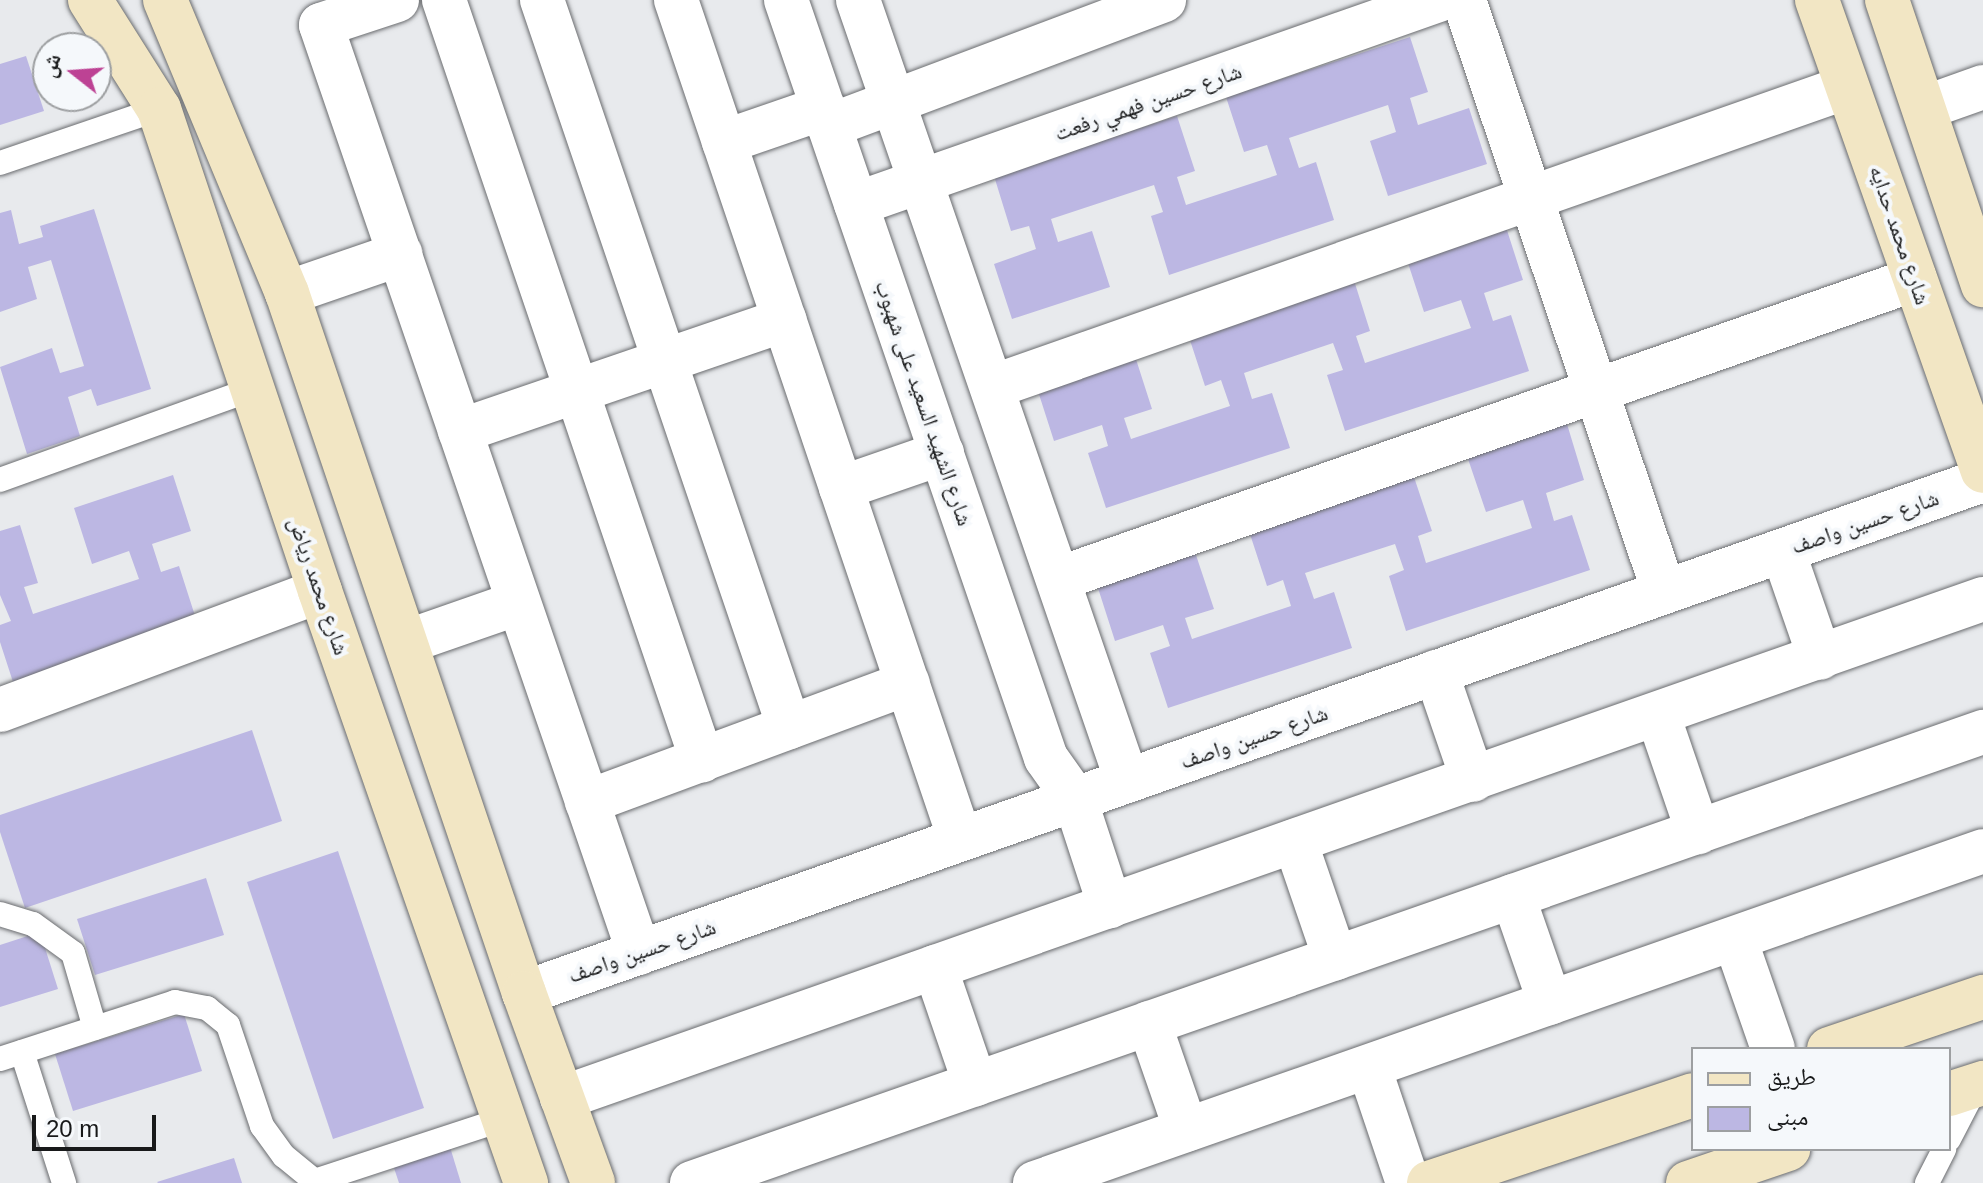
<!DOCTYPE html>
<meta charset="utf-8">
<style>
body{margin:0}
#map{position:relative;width:1983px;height:1183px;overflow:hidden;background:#e8eaed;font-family:Helvetica,"Noto Naskh Arabic",sans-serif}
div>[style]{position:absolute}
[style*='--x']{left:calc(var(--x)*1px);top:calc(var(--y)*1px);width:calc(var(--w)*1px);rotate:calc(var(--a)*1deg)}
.building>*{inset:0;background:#bcb7e3}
.roads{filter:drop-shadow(0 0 2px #6a6c6f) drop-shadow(0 0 2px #6a6c6f)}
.lane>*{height:24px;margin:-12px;padding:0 12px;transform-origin:12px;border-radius:12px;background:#fff}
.street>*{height:44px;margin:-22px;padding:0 22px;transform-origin:22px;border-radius:22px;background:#fff}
.secondary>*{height:44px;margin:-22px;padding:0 22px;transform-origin:22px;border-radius:22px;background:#f2e6c4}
span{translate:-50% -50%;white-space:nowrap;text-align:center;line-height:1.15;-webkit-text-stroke:8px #f5f8fb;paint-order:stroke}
.street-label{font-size:22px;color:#18191a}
.legend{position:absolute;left:1691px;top:1047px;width:260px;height:104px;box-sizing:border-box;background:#f5f8fb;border:2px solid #9d9fa1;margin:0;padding:10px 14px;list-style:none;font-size:24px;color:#18191a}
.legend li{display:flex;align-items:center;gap:16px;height:40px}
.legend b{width:40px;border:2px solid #9d9fa1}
.north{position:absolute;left:32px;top:32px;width:80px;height:80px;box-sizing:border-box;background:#f5f8fb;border:2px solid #9d9fa1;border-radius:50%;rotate:287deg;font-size:22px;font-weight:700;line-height:32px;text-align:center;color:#18191a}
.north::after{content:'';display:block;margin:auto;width:28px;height:36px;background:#bd4294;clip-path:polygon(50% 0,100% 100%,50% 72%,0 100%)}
.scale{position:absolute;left:32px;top:1115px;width:124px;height:36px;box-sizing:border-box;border:4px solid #18191a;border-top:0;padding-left:10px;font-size:24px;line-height:28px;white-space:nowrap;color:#18191a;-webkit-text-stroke:6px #f5f8fb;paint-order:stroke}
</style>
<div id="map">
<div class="building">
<div style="clip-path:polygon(1410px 37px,1428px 92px,1410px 98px,1418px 125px,1469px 108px,1487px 164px,1388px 196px,1370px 141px,1396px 132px,1388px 105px,1289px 138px,1299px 168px,1316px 162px,1334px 220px,1169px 275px,1151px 216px,1163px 212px,1154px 185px,1051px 219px,1058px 242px,1092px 231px,1110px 287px,1012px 319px,994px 264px,1036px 249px,1029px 226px,1011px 231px,994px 176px,1177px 116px,1195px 171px,1177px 177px,1186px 205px,1277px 175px,1267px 145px,1244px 152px,1226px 97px)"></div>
<div style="clip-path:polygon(26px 56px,44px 111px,0 125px,0 64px)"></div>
<div style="clip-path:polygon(94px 209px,151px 389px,97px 406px,91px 389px,68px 397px,80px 436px,27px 454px,0 367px,52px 348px,60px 373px,84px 366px,51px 260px,28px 267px,37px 299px,0 312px,0 213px,11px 210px,19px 244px,43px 237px,40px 226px)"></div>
<div style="clip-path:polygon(1505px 224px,1523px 280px,1484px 293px,1493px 321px,1511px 315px,1529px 371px,1345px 431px,1327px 375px,1343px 370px,1333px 343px,1244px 373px,1252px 399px,1272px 393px,1290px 448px,1106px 508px,1088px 453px,1108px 446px,1102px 425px,1054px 441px,1036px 385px,1134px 353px,1152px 409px,1124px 418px,1131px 439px,1230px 406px,1221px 380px,1205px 386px,1186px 328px,1352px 274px,1370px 331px,1356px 336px,1365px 363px,1471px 328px,1461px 300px,1424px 312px,1406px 257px)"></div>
<div style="clip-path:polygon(1567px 424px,1584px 480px,1546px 493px,1554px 521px,1572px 515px,1590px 570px,1406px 631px,1389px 576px,1404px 570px,1395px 544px,1305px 573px,1314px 599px,1334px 592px,1352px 648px,1168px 708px,1150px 653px,1170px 646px,1163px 625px,1115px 641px,1097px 585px,1195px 552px,1214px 609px,1185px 618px,1192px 639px,1291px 606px,1283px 580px,1267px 586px,1248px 528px,1413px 474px,1432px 531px,1418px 536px,1426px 563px,1532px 528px,1523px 500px,1486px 512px,1467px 456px)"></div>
<div style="clip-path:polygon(173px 475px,191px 531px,152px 544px,161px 572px,179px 566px,197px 622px,13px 682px,0 642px,0 625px,11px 621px,0 595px,0 531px,20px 525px,38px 583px,24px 587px,33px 614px,139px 579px,129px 551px,92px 564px,74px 508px)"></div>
<div style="clip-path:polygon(252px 730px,282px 821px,25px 908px,0 832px,0 815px)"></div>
<div style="clip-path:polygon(338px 851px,424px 1108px,333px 1139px,247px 882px)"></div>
<div style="clip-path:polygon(206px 878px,224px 935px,95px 975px,77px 919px)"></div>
<div style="clip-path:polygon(40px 932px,58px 989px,0 1007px,0 945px)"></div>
<div style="clip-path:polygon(184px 1014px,202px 1071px,73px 1111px,55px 1054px)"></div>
<div style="clip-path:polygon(450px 1147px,461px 1183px,399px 1183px,393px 1165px)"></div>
<div style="clip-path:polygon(234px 1158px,242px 1183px,158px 1183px,157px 1182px)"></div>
</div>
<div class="roads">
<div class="lane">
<div style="--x:0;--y:163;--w:168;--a:-18.8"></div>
<div style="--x:0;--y:480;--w:269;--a:-19.8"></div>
<div style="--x:0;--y:914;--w:34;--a:17"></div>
<div style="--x:33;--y:924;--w:49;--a:35.9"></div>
<div style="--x:73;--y:953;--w:78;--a:73.7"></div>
<div style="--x:22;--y:1052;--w:138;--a:72.2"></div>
<div style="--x:0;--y:1059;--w:184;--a:-18"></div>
<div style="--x:175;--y:1002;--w:33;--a:11"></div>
<div style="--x:207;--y:1008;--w:27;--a:39"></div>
<div style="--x:228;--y:1025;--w:107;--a:71.4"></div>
<div style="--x:262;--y:1126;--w:37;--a:54"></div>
<div style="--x:284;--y:1156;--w:43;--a:39.3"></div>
<div style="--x:1949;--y:1139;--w:61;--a:-62.6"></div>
<div style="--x:315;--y:1181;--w:199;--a:-18.2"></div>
<div style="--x:1927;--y:1183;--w:38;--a:-63"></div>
</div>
<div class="street">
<div style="--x:397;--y:0;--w:80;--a:161.8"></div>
<div style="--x:321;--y:25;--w:981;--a:71.08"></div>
<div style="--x:444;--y:0;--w:803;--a:71.25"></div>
<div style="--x:542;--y:0;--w:768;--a:71.23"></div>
<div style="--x:676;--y:0;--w:886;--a:71.3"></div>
<div style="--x:786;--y:0;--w:801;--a:71.07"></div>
<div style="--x:1046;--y:758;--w:50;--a:54.7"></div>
<div style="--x:1075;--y:799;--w:113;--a:71.9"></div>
<div style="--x:858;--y:0;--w:826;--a:70.99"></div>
<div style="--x:1464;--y:0;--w:625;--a:71.33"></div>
<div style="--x:1924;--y:108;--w:63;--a:-19.6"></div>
<div style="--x:829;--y:126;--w:358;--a:-20.6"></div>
<div style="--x:724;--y:142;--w:105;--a:-19"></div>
<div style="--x:856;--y:204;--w:618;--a:-19.29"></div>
<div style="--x:287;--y:293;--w:120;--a:-19"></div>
<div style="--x:992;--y:387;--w:906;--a:-19.33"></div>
<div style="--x:460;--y:431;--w:343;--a:-18.9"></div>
<div style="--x:841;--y:488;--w:107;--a:-19.1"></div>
<div style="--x:1783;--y:551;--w:113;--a:70.9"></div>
<div style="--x:1058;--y:579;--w:908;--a:-19.29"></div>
<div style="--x:406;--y:642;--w:119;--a:-19.2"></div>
<div style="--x:1436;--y:672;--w:114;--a:71.1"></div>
<div style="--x:0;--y:710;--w:341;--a:-20.4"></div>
<div style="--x:1658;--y:715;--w:124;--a:71.1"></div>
<div style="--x:587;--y:802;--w:342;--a:-20.3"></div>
<div style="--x:1295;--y:841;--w:124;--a:71.1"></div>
<div style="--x:1513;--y:896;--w:113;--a:70.9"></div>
<div style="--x:1735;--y:939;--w:116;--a:70.9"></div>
<div style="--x:935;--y:967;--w:124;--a:71.1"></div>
<div style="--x:524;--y:993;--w:1547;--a:-19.37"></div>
<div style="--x:1149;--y:1023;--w:113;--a:70.9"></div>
<div style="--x:1369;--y:1067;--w:122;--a:71.4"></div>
<div style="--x:562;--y:1098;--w:1506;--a:-19.35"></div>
<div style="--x:692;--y:1183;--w:1368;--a:-19.26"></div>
<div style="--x:1035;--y:1183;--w:1004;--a:-19.3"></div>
</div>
<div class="secondary">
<div style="--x:90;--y:0;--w:129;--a:57.7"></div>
<div style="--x:159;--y:109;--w:508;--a:71.53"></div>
<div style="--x:320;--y:591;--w:627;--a:70.81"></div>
<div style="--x:165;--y:0;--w:317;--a:67.4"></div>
<div style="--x:287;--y:293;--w:739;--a:71.3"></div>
<div style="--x:524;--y:993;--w:202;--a:70"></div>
<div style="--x:1817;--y:0;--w:499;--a:70.6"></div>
<div style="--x:1887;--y:0;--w:301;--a:71.4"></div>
<div style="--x:1829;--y:1049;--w:163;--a:-18.7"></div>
<div style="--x:1949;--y:1094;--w:36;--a:-18"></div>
<div style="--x:1429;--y:1183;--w:278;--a:-18.4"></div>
<div style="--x:1688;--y:1183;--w:106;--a:-18.8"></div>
</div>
</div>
<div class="street-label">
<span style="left:1148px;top:102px;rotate:-19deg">شارع حسين فهمي رفعت</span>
<span style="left:1900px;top:235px;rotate:71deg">شارع محمد حدايه</span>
<span style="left:924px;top:403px;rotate:71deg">شارع الشهيد السعيد على شهبوب</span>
<span style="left:1865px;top:522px;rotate:-19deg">شارع حسين واصف</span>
<span style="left:319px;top:586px;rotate:71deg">شارع محمد رياض</span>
<span style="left:1254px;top:737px;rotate:-19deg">شارع حسين واصف</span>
<span style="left:642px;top:951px;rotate:-19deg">شارع حسين واصف</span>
</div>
<ul class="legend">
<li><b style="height:10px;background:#f2e6c4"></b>طريق</li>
<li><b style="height:22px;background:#bcb7e3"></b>مبنى</li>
</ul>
<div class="north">ش</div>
<div class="scale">20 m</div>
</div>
